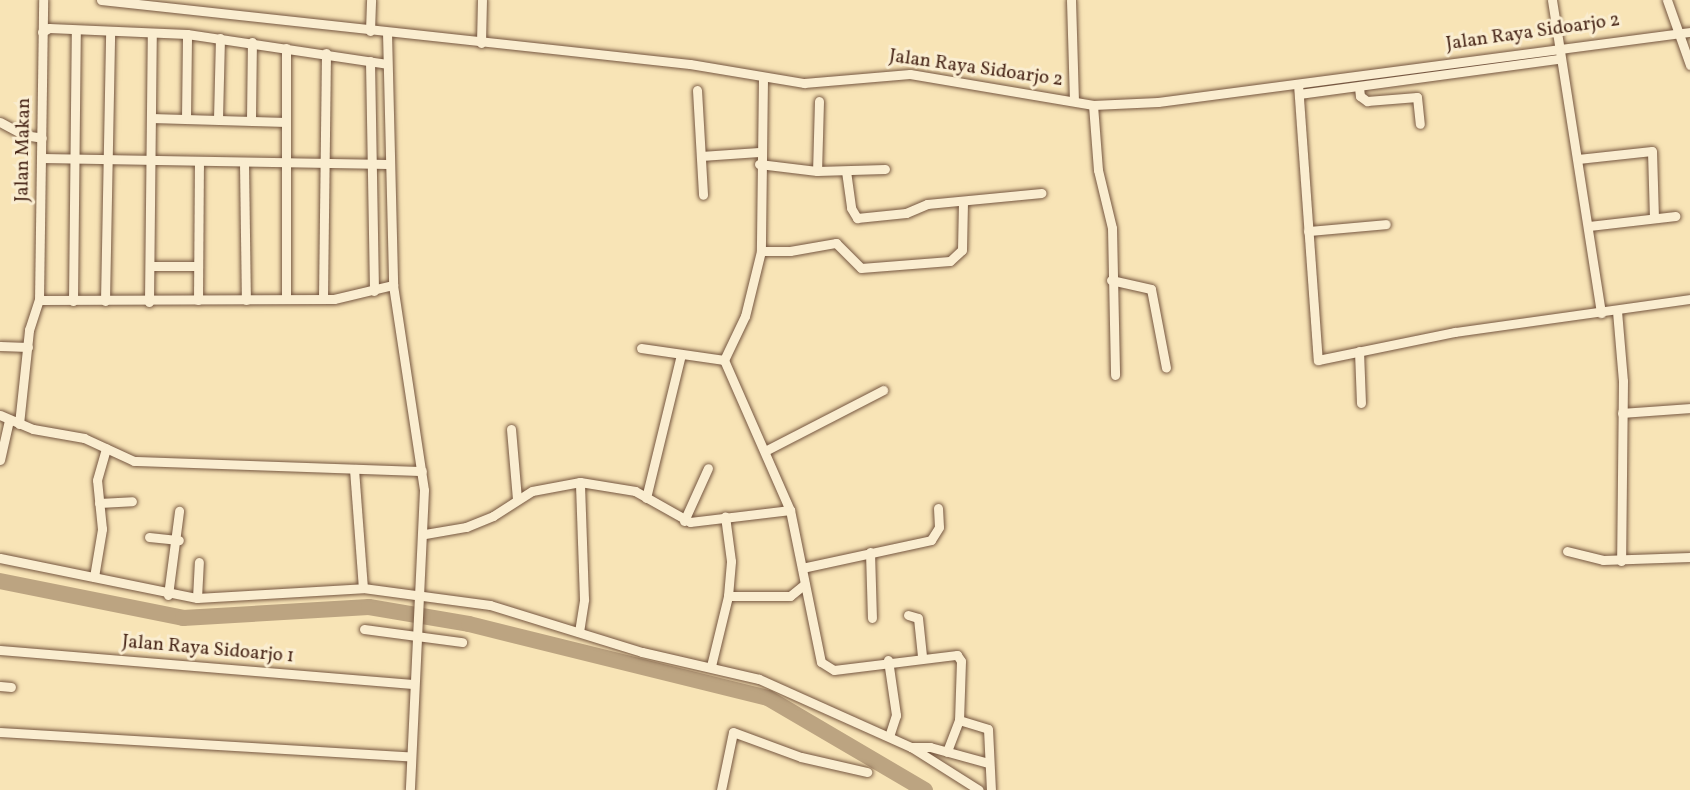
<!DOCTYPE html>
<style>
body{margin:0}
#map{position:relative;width:1690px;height:790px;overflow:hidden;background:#f8e4b6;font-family:Vollkorn,serif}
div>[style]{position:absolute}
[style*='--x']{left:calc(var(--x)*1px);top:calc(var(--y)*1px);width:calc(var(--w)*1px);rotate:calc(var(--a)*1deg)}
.river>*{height:16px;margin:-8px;padding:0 8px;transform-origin:8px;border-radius:8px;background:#bca481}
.roads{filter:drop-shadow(0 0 2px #755640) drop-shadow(0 0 2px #755640)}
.minor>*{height:9px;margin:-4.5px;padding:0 4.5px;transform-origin:4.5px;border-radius:4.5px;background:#faedd0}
span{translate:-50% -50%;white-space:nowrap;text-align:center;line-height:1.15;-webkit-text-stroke:6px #faedd0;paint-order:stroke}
.street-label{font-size:19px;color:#492719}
</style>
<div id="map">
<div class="river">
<div style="--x:0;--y:581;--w:187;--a:11.4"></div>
<div style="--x:183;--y:618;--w:186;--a:-3.4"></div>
<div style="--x:369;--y:607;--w:101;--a:9.6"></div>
<div style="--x:469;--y:624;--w:308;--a:13.9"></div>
<div style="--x:768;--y:698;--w:182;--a:30.4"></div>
</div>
<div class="roads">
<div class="minor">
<div style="--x:101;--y:0;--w:592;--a:6.2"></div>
<div style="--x:690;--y:64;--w:116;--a:9.5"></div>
<div style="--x:804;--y:83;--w:106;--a:-4.9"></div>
<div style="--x:910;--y:74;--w:186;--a:9.6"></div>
<div style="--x:1093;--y:105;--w:65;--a:-2.6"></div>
<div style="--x:1158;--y:102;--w:537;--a:-7.5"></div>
<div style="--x:1071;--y:0;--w:101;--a:88.3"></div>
<div style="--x:1552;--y:0;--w:317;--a:81.1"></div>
<div style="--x:1667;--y:0;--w:69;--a:70.5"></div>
<div style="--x:370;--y:31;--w:31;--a:-88"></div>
<div style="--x:42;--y:32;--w:8;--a:-30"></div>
<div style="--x:49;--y:28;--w:138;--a:2.5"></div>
<div style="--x:187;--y:34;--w:202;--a:8.5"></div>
<div style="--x:387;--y:32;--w:253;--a:88.6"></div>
<div style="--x:393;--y:285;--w:207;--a:81.4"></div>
<div style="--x:424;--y:490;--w:300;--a:92.7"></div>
<div style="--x:481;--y:43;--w:43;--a:-88.7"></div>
<div style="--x:286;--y:48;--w:251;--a:90"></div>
<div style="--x:370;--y:61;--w:230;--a:89"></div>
<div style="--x:763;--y:78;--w:173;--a:90.7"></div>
<div style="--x:761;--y:251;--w:67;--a:103.8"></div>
<div style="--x:745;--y:316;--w:49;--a:115.5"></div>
<div style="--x:724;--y:360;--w:164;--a:66.3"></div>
<div style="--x:790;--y:510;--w:155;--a:78.5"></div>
<div style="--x:821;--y:662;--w:15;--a:32"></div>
<div style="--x:834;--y:670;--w:124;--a:-7"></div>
<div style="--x:957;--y:655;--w:7;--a:56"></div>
<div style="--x:961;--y:661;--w:59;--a:91.9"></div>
<div style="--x:959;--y:720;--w:34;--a:111"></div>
<div style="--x:1298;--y:84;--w:277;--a:85.9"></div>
<div style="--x:1318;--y:360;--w:140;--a:-11.6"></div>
<div style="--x:1455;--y:332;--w:237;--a:-8"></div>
<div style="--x:1359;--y:87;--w:9;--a:84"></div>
<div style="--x:1360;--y:96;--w:9;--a:36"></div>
<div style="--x:1367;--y:101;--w:50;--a:-4.6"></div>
<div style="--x:1417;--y:97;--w:27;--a:84"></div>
<div style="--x:697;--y:90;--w:105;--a:86.7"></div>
<div style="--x:1299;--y:94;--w:262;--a:-7.7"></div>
<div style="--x:819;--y:101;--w:70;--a:91.6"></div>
<div style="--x:817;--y:171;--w:68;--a:-1.7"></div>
<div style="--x:1093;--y:105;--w:65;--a:85.6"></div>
<div style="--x:1098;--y:170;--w:60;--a:76.4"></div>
<div style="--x:1112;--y:228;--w:147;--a:88.8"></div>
<div style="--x:151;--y:118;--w:135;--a:1.7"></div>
<div style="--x:186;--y:119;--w:85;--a:-89.3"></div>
<div style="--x:218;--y:119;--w:81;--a:-88.6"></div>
<div style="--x:251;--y:119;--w:77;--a:-89.3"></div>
<div style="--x:0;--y:122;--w:27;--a:28"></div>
<div style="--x:24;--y:135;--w:18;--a:9"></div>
<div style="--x:701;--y:156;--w:58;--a:-3.9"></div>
<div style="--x:42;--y:158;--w:346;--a:1"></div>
<div style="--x:1578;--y:159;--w:74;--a:-6.2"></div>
<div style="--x:1652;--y:151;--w:66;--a:88.3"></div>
<div style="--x:244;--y:163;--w:137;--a:89.2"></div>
<div style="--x:759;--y:164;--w:58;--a:6.9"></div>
<div style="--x:846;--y:171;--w:37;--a:82"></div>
<div style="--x:851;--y:208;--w:12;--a:59"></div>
<div style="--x:857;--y:218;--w:49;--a:-5.8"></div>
<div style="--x:906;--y:213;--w:23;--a:-23"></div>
<div style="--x:927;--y:204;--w:115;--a:-5.5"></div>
<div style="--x:1589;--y:226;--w:87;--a:-6.6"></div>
<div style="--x:1308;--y:231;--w:78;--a:-5.1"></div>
<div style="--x:761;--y:251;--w:29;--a:0"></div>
<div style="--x:790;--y:251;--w:47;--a:-9.9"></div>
<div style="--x:836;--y:243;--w:35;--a:45"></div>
<div style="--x:861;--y:268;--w:89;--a:-4.5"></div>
<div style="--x:950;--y:261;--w:16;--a:-43"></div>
<div style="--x:962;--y:250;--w:48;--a:-88.8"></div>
<div style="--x:150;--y:266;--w:48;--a:0"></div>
<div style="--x:1111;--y:280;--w:41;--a:12.7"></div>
<div style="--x:1151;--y:289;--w:80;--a:79.2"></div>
<div style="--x:323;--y:298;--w:245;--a:-89.3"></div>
<div style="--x:39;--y:300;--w:295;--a:-0.2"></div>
<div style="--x:334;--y:299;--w:61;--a:-13.3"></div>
<div style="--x:198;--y:300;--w:138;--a:-89.6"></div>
<div style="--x:73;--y:301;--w:271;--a:-89.4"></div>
<div style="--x:105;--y:301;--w:270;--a:-88.9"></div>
<div style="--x:149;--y:302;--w:269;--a:-89.4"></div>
<div style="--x:1617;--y:311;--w:70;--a:85.1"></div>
<div style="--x:1623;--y:381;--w:180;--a:90.6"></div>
<div style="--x:0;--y:346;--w:28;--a:2"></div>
<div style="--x:641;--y:348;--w:84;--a:8.2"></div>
<div style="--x:1359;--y:351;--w:52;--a:87.8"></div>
<div style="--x:1622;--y:413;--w:68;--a:-4.2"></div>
<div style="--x:0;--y:415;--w:36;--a:23"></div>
<div style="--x:33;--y:429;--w:52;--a:10"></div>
<div style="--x:84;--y:438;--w:55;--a:24.7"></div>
<div style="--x:134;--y:461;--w:288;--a:2"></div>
<div style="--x:19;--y:424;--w:95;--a:-83.9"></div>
<div style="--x:29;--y:330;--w:32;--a:-72"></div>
<div style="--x:39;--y:300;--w:300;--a:-89.2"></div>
<div style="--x:511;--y:429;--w:70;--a:85.1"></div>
<div style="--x:765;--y:451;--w:133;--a:-27.3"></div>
<div style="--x:0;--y:460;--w:41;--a:-77.3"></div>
<div style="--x:354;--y:469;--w:119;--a:85.7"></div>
<div style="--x:646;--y:498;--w:148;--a:-76.3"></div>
<div style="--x:99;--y:503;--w:33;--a:-3"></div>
<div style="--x:684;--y:521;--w:58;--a:-65.6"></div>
<div style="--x:425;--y:534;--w:42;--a:-9.7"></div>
<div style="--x:466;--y:527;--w:29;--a:-22"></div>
<div style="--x:493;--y:516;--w:46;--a:-32.7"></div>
<div style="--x:532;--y:491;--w:49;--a:-10.6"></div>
<div style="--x:580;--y:482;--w:56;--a:9.3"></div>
<div style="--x:635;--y:491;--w:63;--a:29.4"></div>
<div style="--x:690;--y:522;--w:101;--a:-6.8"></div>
<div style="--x:149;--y:537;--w:30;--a:6"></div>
<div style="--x:1567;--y:551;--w:37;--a:14"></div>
<div style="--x:1603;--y:560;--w:87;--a:-2"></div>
<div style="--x:870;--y:552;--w:66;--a:88.3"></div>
<div style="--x:0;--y:558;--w:201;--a:11.5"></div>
<div style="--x:197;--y:598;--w:166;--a:-3.4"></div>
<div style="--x:363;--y:588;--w:128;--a:7.6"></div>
<div style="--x:490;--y:605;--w:159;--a:17.2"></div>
<div style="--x:642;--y:652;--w:120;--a:13"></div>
<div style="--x:759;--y:679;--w:167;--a:24.1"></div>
<div style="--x:911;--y:747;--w:80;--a:32.3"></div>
<div style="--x:802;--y:568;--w:132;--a:-12.2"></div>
<div style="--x:931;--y:540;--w:15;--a:-58"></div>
<div style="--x:939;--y:527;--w:19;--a:-93"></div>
<div style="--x:94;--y:577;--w:49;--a:-80.5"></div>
<div style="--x:102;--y:529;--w:49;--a:-95.8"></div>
<div style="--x:97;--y:480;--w:33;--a:-74"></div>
<div style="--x:168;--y:595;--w:85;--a:-82.5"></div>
<div style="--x:728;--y:596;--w:62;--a:0"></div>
<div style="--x:790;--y:596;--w:19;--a:-39"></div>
<div style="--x:197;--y:598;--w:36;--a:-87"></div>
<div style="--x:908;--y:615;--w:10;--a:17"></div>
<div style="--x:918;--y:618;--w:38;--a:84"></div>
<div style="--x:364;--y:629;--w:99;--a:7.6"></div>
<div style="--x:579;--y:632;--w:33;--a:-81"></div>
<div style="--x:584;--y:599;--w:117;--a:-92"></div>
<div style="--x:0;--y:650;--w:414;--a:4.7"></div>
<div style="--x:888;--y:660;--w:56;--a:81.7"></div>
<div style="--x:896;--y:715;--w:22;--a:108"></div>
<div style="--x:711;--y:666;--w:72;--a:-76.3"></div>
<div style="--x:728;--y:596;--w:35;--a:-85"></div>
<div style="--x:731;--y:561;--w:45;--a:-97.6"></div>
<div style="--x:0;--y:686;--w:11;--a:5"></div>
<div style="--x:959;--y:720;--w:30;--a:17"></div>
<div style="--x:988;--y:729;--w:61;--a:87.2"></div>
<div style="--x:0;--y:732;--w:411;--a:3.4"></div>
<div style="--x:911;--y:747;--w:19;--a:0"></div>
<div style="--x:930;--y:747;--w:60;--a:15.4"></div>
<div style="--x:721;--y:790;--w:59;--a:-78.3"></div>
<div style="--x:733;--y:732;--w:72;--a:20.2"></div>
<div style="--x:801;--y:757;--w:68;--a:12.8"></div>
</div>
</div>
<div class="street-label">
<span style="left:1533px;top:33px;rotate:-8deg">Jalan Raya Sidoarjo 2</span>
<span style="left:976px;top:69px;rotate:8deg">Jalan Raya Sidoarjo 2</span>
<span style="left:24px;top:150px;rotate:-89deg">Jalan Makan</span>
<span style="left:208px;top:650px;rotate:5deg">Jalan Raya Sidoarjo 1</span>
</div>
</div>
